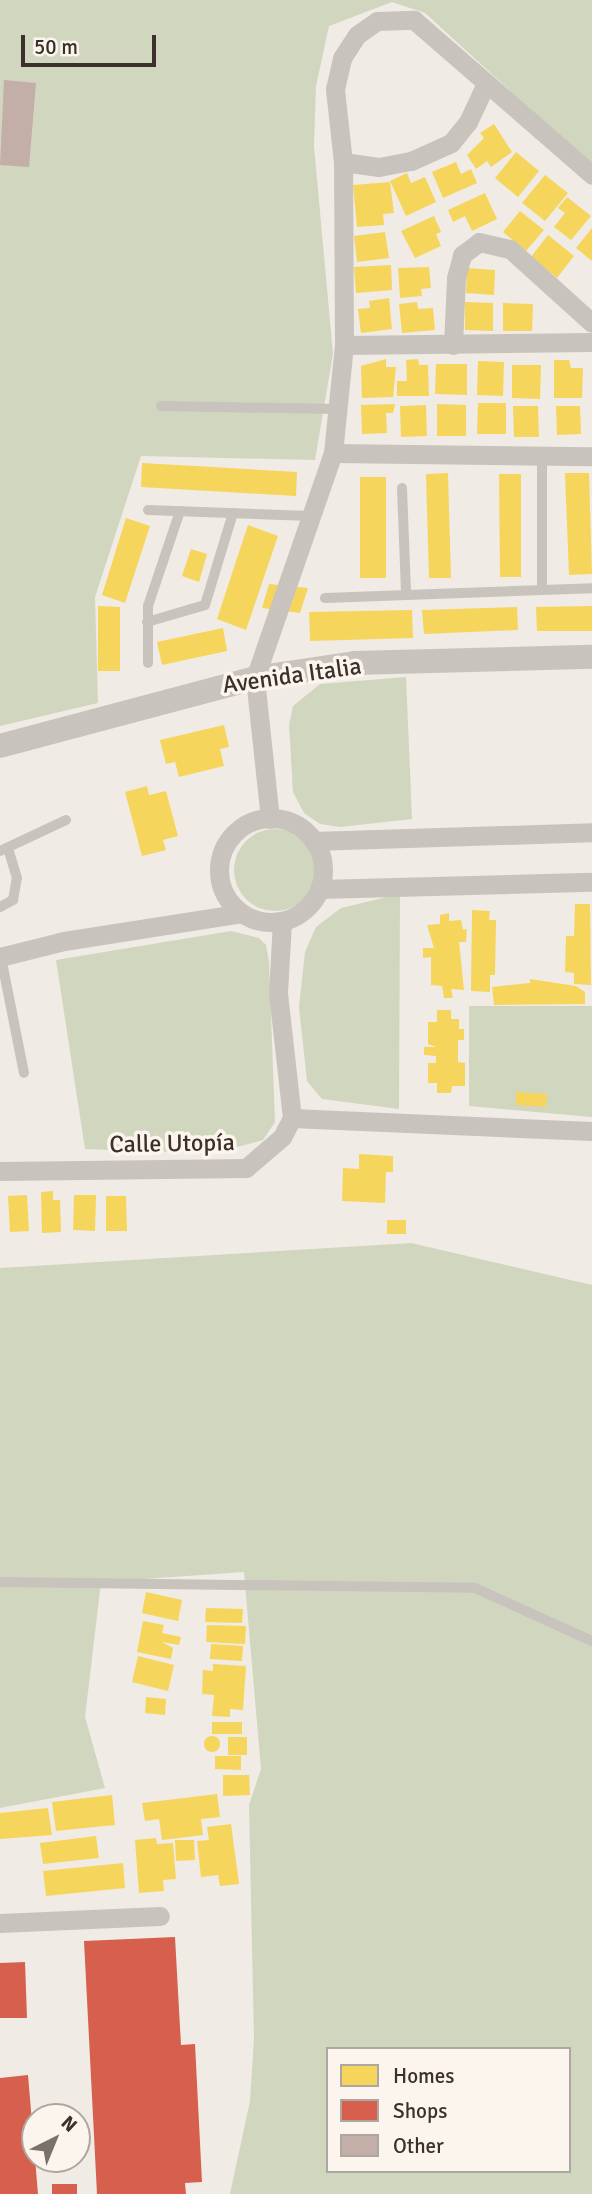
<!DOCTYPE html>
<meta charset="utf-8">
<style>
body{margin:0}
#map{position:relative;width:592px;height:2194px;overflow:hidden;background:#f0ebe5;font-family:Signika,sans-serif}
div>[style]{position:absolute}
[style*='--x']{left:calc(var(--x)*1px);top:calc(var(--y)*1px);width:calc(var(--w)*1px);rotate:calc(var(--a)*1deg)}
.green>*{inset:0;background:#d1d6bf}
.round{border-radius:50%}
.homes>*{inset:0;background:#f6d55c}
.shops>*{inset:0;background:#d6604d}
.building>*{inset:0;background:#c3afa7}
.service>*{height:10px;margin:-5px;padding:0 5px;transform-origin:5px;border-radius:5px;background:#c9c3be}
.minor>*{height:19px;margin:-9.5px;padding:0 9.5px;transform-origin:9.5px;border-radius:9.5px;background:#c9c3be}
.minor>.ring{margin:-9.5px;padding:0;box-sizing:content-box;background:none;border:19px solid #c9c3be;border-radius:50%}
.tertiary>*{height:24px;margin:-12px;padding:0 12px;transform-origin:12px;border-radius:12px;background:#c9c3be}
span{translate:-50% -50%;white-space:nowrap;text-align:center;line-height:1.15;-webkit-text-stroke:7px #fbf5ee;paint-order:stroke}
.street-label{font-size:24px;color:#3b302b}
.legend{position:absolute;left:326px;top:2047px;width:245px;height:126px;box-sizing:border-box;background:#fbf5ee;border:2px solid #aea6a0;margin:0;padding:9px 12px;list-style:none;font-size:21px;color:#3b302b}
.legend li{display:flex;align-items:center;gap:14px;height:35px}
.legend b{width:35px;border:2px solid #aea6a0}
.north{position:absolute;left:21px;top:2103px;width:70px;height:70px;box-sizing:border-box;background:#fbf5ee;border:2px solid #aea6a0;border-radius:50%;rotate:43deg;font-size:19px;font-weight:700;line-height:28px;text-align:center;color:#3b302b}
.north::after{content:'';display:block;margin:auto;width:24px;height:32px;background:#7a716c;clip-path:polygon(50% 0,100% 100%,50% 72%,0 100%)}
.scale{position:absolute;left:21px;top:35px;width:135px;height:32px;box-sizing:border-box;border:4px solid #3b302b;border-top:0;padding-left:9px;font-size:21px;line-height:24px;white-space:nowrap;color:#3b302b;-webkit-text-stroke:5px #fbf5ee;paint-order:stroke}
</style>
<div id="map">
<div class="green">
<div style="clip-path:polygon(0 0,592px 0,592px 166px,425px 13px,392px 2px,329px 26px,316px 86px,314px 146px,333px 354px,315px 460px,141px 456px,95px 597px,98px 703px,0 726px)"></div>
<div style="clip-path:polygon(406px 677px,412px 819px,340px 827px,320px 824px,304px 813px,293px 792px,289px 725px,293px 706px,320px 684px)"></div>
<div class="round" style="left:234px;top:829px;width:82px;height:82px"></div>
<div style="clip-path:polygon(400px 894px,399px 1109px,322px 1099px,307px 1081px,299px 1007px,305px 952px,316px 927px,341px 908px)"></div>
<div style="clip-path:polygon(231px 931px,259px 938px,266px 945px,269px 962px,275px 1122px,263px 1140px,237px 1147px,161px 1152px,85px 1149px,56px 960px)"></div>
<div style="clip-path:polygon(469px 1006px,592px 1006px,592px 1117px,469px 1106px)"></div>
<div style="clip-path:polygon(evenodd,411px 1243px,592px 1285px,592px 2194px,230px 2194px,250px 2101px,254px 2039px,249px 1805px,261px 1769px,244px 1572px,101px 1582px,85px 1717px,105px 1788px,0 1808px,0 1268px,411px 1243px,328px 2049px,569px 2049px,569px 2171px,328px 2171px,328px 2049px)"></div>
</div>
<div class="homes">
<div style="clip-path:polygon(494px 124px,512px 152px,491px 167px,487px 161px,476px 169px,467px 155px,484px 138px,480px 133px)"></div>
<div style="clip-path:polygon(516px 152px,539px 171px,518px 197px,495px 178px)"></div>
<div style="clip-path:polygon(456px 162px,461px 174px,471px 169px,477px 183px,443px 198px,432px 172px)"></div>
<div style="clip-path:polygon(407px 173px,411px 183px,425px 177px,436px 202px,406px 216px,390px 181px)"></div>
<div style="clip-path:polygon(545px 175px,568px 193px,545px 221px,522px 203px)"></div>
<div style="clip-path:polygon(390px 182px,394px 213px,383px 214px,384px 225px,357px 227px,353px 185px)"></div>
<div style="clip-path:polygon(485px 193px,497px 219px,472px 231px,465px 216px,453px 222px,448px 210px)"></div>
<div style="clip-path:polygon(567px 197px,591px 216px,571px 240px,554px 227px,565px 213px,558px 208px)"></div>
<div style="clip-path:polygon(520px 211px,544px 230px,526px 251px,503px 232px)"></div>
<div style="clip-path:polygon(434px 216px,441px 232px,436px 234px,441px 246px,415px 258px,401px 231px)"></div>
<div style="clip-path:polygon(592px 228px,592px 261px,576px 248px)"></div>
<div style="clip-path:polygon(385px 232px,389px 258px,357px 262px,354px 236px)"></div>
<div style="clip-path:polygon(548px 235px,574px 256px,557px 278px,531px 257px)"></div>
<div style="clip-path:polygon(391px 265px,392px 290px,356px 293px,354px 267px)"></div>
<div style="clip-path:polygon(429px 267px,431px 288px,421px 289px,422px 296px,400px 298px,398px 268px)"></div>
<div style="clip-path:polygon(467px 268px,495px 270px,494px 295px,466px 293px)"></div>
<div style="clip-path:polygon(389px 298px,392px 329px,361px 333px,358px 309px,370px 308px,369px 301px)"></div>
<div style="clip-path:polygon(417px 302px,418px 309px,433px 308px,435px 330px,402px 333px,399px 304px)"></div>
<div style="clip-path:polygon(465px 302px,493px 303px,493px 331px,465px 330px)"></div>
<div style="clip-path:polygon(503px 303px,533px 304px,532px 331px,503px 331px)"></div>
<div style="clip-path:polygon(386px 359px,386px 367px,396px 367px,393px 397px,362px 398px,361px 366px)"></div>
<div style="clip-path:polygon(418px 359px,419px 365px,428px 365px,429px 396px,397px 396px,397px 381px,407px 381px,406px 360px)"></div>
<div style="clip-path:polygon(554px 360px,569px 360px,571px 368px,583px 368px,582px 398px,554px 398px)"></div>
<div style="clip-path:polygon(478px 361px,504px 362px,503px 396px,477px 395px)"></div>
<div style="clip-path:polygon(436px 364px,467px 364px,467px 395px,435px 394px)"></div>
<div style="clip-path:polygon(512px 365px,541px 365px,540px 399px,512px 398px)"></div>
<div style="clip-path:polygon(478px 403px,506px 403px,506px 434px,477px 434px)"></div>
<div style="clip-path:polygon(395px 404px,393px 413px,386px 413px,387px 433px,362px 434px,361px 405px)"></div>
<div style="clip-path:polygon(437px 404px,466px 405px,466px 436px,437px 436px)"></div>
<div style="clip-path:polygon(426px 405px,427px 436px,401px 437px,400px 406px)"></div>
<div style="clip-path:polygon(513px 406px,538px 406px,539px 437px,514px 437px)"></div>
<div style="clip-path:polygon(556px 406px,580px 406px,581px 434px,557px 435px)"></div>
<div style="clip-path:polygon(142px 463px,297px 472px,296px 496px,141px 487px)"></div>
<div style="clip-path:polygon(448px 473px,451px 578px,429px 578px,426px 474px)"></div>
<div style="clip-path:polygon(565px 473px,589px 473px,592px 574px,569px 575px)"></div>
<div style="clip-path:polygon(499px 474px,521px 474px,521px 577px,500px 577px)"></div>
<div style="clip-path:polygon(360px 477px,386px 477px,386px 578px,360px 578px)"></div>
<div style="clip-path:polygon(126px 518px,150px 526px,125px 603px,102px 595px)"></div>
<div style="clip-path:polygon(248px 525px,278px 536px,246px 630px,217px 619px)"></div>
<div style="clip-path:polygon(191px 549px,207px 554px,199px 582px,182px 576px)"></div>
<div style="clip-path:polygon(269px 584px,308px 588px,300px 613px,262px 608px)"></div>
<div style="clip-path:polygon(98px 606px,120px 607px,120px 671px,98px 671px)"></div>
<div style="clip-path:polygon(592px 606px,592px 631px,537px 631px,536px 607px)"></div>
<div style="clip-path:polygon(517px 607px,518px 630px,424px 634px,422px 610px)"></div>
<div style="clip-path:polygon(412px 610px,413px 638px,310px 641px,309px 612px)"></div>
<div style="clip-path:polygon(223px 628px,227px 651px,162px 665px,157px 642px)"></div>
<div style="clip-path:polygon(224px 725px,229px 747px,220px 749px,224px 766px,179px 777px,175px 762px,166px 764px,160px 740px)"></div>
<div style="clip-path:polygon(147px 786px,149px 795px,166px 791px,178px 836px,163px 840px,166px 850px,142px 856px,125px 792px)"></div>
<div style="clip-path:polygon(575px 904px,590px 904px,591px 985px,574px 984px,574px 973px,565px 972px,566px 936px,574px 936px)"></div>
<div style="clip-path:polygon(472px 910px,490px 911px,489px 920px,496px 920px,495px 975px,490px 975px,490px 992px,471px 991px)"></div>
<div style="clip-path:polygon(449px 913px,449px 921px,461px 920px,463px 930px,467px 929px,466px 942px,459px 942px,464px 990px,451px 989px,453px 998px,444px 998px,442px 986px,431px 985px,431px 957px,423px 958px,423px 948px,434px 948px,427px 925px,440px 924px,440px 915px)"></div>
<div style="clip-path:polygon(530px 979px,576px 986px,585px 992px,585px 1004px,494px 1005px,492px 987px,530px 983px)"></div>
<div style="clip-path:polygon(437px 1010px,451px 1010px,451px 1019px,459px 1019px,459px 1029px,464px 1029px,464px 1040px,458px 1040px,458px 1062px,465px 1063px,465px 1086px,452px 1086px,451px 1093px,437px 1093px,437px 1083px,428px 1083px,428px 1063px,436px 1063px,436px 1056px,424px 1055px,424px 1047px,436px 1047px,428px 1044px,428px 1022px,437px 1022px)"></div>
<div style="clip-path:polygon(516px 1092px,547px 1094px,546px 1107px,516px 1105px)"></div>
<div style="clip-path:polygon(359px 1154px,393px 1156px,393px 1172px,386px 1172px,385px 1203px,342px 1201px,343px 1168px,359px 1169px)"></div>
<div style="clip-path:polygon(53px 1191px,53px 1200px,60px 1200px,61px 1232px,42px 1233px,41px 1192px)"></div>
<div style="clip-path:polygon(27px 1195px,29px 1231px,10px 1232px,8px 1196px)"></div>
<div style="clip-path:polygon(74px 1195px,96px 1195px,95px 1231px,73px 1230px)"></div>
<div style="clip-path:polygon(106px 1196px,126px 1196px,127px 1231px,106px 1231px)"></div>
<div style="clip-path:polygon(387px 1220px,406px 1220px,406px 1234px,387px 1234px)"></div>
<div style="clip-path:polygon(146px 1592px,182px 1600px,178px 1621px,142px 1613px)"></div>
<div style="clip-path:polygon(206px 1608px,243px 1609px,242px 1623px,205px 1622px)"></div>
<div style="clip-path:polygon(143px 1621px,164px 1625px,162px 1633px,181px 1637px,179px 1645px,162px 1642px,173px 1648px,171px 1659px,137px 1652px)"></div>
<div style="clip-path:polygon(207px 1625px,246px 1626px,245px 1644px,206px 1642px)"></div>
<div style="clip-path:polygon(211px 1644px,243px 1646px,242px 1661px,210px 1659px)"></div>
<div style="clip-path:polygon(138px 1656px,174px 1665px,168px 1691px,132px 1682px)"></div>
<div style="clip-path:polygon(213px 1664px,246px 1666px,243px 1710px,230px 1709px,230px 1717px,212px 1716px,214px 1695px,202px 1694px,203px 1670px,213px 1671px)"></div>
<div style="clip-path:polygon(146px 1697px,166px 1699px,165px 1715px,145px 1713px)"></div>
<div style="clip-path:polygon(212px 1722px,242px 1722px,242px 1734px,212px 1734px)"></div>
<div class="round" style="left:204px;top:1736px;width:16px;height:16px"></div>
<div style="clip-path:polygon(228px 1737px,247px 1737px,247px 1755px,228px 1755px)"></div>
<div style="clip-path:polygon(215px 1756px,241px 1756px,241px 1770px,215px 1769px)"></div>
<div style="clip-path:polygon(223px 1775px,249px 1775px,250px 1795px,223px 1796px)"></div>
<div style="clip-path:polygon(217px 1794px,220px 1817px,201px 1819px,203px 1835px,162px 1840px,159px 1819px,145px 1821px,142px 1803px)"></div>
<div style="clip-path:polygon(112px 1795px,115px 1825px,56px 1831px,52px 1802px)"></div>
<div style="clip-path:polygon(48px 1808px,52px 1835px,0 1839px,0 1813px)"></div>
<div style="clip-path:polygon(231px 1824px,239px 1884px,220px 1886px,218px 1875px,201px 1877px,197px 1841px,209px 1840px,207px 1827px)"></div>
<div style="clip-path:polygon(96px 1836px,99px 1858px,43px 1864px,40px 1843px)"></div>
<div style="clip-path:polygon(156px 1838px,157px 1844px,173px 1843px,176px 1879px,163px 1880px,164px 1891px,139px 1893px,135px 1840px)"></div>
<div style="clip-path:polygon(175px 1840px,194px 1840px,195px 1860px,176px 1861px)"></div>
<div style="clip-path:polygon(123px 1863px,125px 1888px,46px 1896px,43px 1871px)"></div>
</div>
<div class="shops">
<div style="clip-path:polygon(175px 1937px,181px 2045px,195px 2044px,202px 2182px,185px 2183px,186px 2194px,97px 2194px,84px 1941px)"></div>
<div style="clip-path:polygon(25px 1962px,27px 2018px,0 2018px,0 1963px)"></div>
<div style="clip-path:polygon(28px 2075px,38px 2194px,0 2194px,0 2078px)"></div>
<div style="clip-path:polygon(52px 2184px,77px 2184px,77px 2194px,52px 2194px)"></div>
</div>
<div class="building">
<div style="clip-path:polygon(4px 80px,36px 83px,29px 167px,0 165px)"></div>
</div>
<div class="service">
<div style="--x:161;--y:406;--w:176;--a:1"></div>
<div style="--x:402;--y:488;--w:106;--a:87.8"></div>
<div style="--x:148;--y:510;--w:163;--a:2.1"></div>
<div style="--x:542;--y:589;--w:134;--a:-90"></div>
<div style="--x:325;--y:598;--w:267;--a:-2.1"></div>
<div style="--x:147;--y:622;--w:60;--a:-16.3"></div>
<div style="--x:205;--y:605;--w:96;--a:-73.1"></div>
<div style="--x:148;--y:663;--w:57;--a:-90"></div>
<div style="--x:148;--y:606;--w:100;--a:-71.4"></div>
<div style="--x:0;--y:851;--w:73;--a:-25.2"></div>
<div style="--x:0;--y:907;--w:15;--a:-28"></div>
<div style="--x:13;--y:900;--w:22;--a:-80"></div>
<div style="--x:17;--y:878;--w:30;--a:-107"></div>
<div style="--x:1;--y:957;--w:118;--a:78.8"></div>
<div style="--x:0;--y:1582;--w:475;--a:0.7"></div>
<div style="--x:475;--y:1588;--w:128;--a:24.4"></div>
</div>
<div class="minor">
<div style="--x:343;--y:162;--w:36;--a:8"></div>
<div style="--x:379;--y:167;--w:33;--a:-11"></div>
<div style="--x:411;--y:161;--w:44;--a:-24.2"></div>
<div style="--x:451;--y:143;--w:27;--a:-51"></div>
<div style="--x:468;--y:122;--w:40;--a:-65"></div>
<div style="--x:344;--y:345;--w:248;--a:-0.7"></div>
<div style="--x:453;--y:345;--w:67;--a:-87.4"></div>
<div style="--x:456;--y:278;--w:24;--a:-75"></div>
<div style="--x:462;--y:255;--w:21;--a:-37"></div>
<div style="--x:479;--y:242;--w:32;--a:13"></div>
<div style="--x:510;--y:249;--w:110;--a:42.1"></div>
<div style="--x:333;--y:453;--w:109;--a:-84.2"></div>
<div style="--x:344;--y:345;--w:183;--a:-90.3"></div>
<div style="--x:343;--y:162;--w:73;--a:-96.3"></div>
<div style="--x:335;--y:89;--w:32;--a:-77"></div>
<div style="--x:342;--y:58;--w:27;--a:-57"></div>
<div style="--x:357;--y:35;--w:24;--a:-35"></div>
<div style="--x:377;--y:21;--w:37;--a:-2"></div>
<div style="--x:414;--y:20;--w:236;--a:41"></div>
<div class="ring" style="left:219px;top:818px;width:85px;height:85px"></div>
<div style="--x:270;--y:819;--w:142;--a:-96.1"></div>
<div style="--x:255;--y:678;--w:238;--a:-70.9"></div>
<div style="--x:333;--y:453;--w:259;--a:0.7"></div>
<div style="--x:313;--y:841;--w:279;--a:-1.8"></div>
<div style="--x:319;--y:889;--w:273;--a:-1.5"></div>
<div style="--x:0;--y:957;--w:66;--a:-14"></div>
<div style="--x:64;--y:941;--w:180;--a:-8.9"></div>
<div style="--x:292;--y:1118;--w:300;--a:2.5"></div>
<div style="--x:0;--y:1171;--w:246;--a:-0.7"></div>
<div style="--x:246;--y:1168;--w:48;--a:-40.7"></div>
<div style="--x:282;--y:1137;--w:21;--a:-62"></div>
<div style="--x:292;--y:1118;--w:126;--a:-96.4"></div>
<div style="--x:278;--y:993;--w:72;--a:-86.8"></div>
<div style="--x:0;--y:1923;--w:160;--a:-2.5"></div>
</div>
<div class="tertiary">
<div style="--x:0;--y:746;--w:264;--a:-14.9"></div>
<div style="--x:255;--y:678;--w:101;--a:-8.5"></div>
<div style="--x:355;--y:663;--w:237;--a:-1.5"></div>
</div>
<div class="street-label">
<span style="left:292px;top:676px;rotate:-8deg">Avenida Italia</span>
<span style="left:172px;top:1144px;rotate:-1deg">Calle Utopía</span>
</div>
<ul class="legend">
<li><b style="height:19px;background:#f6d55c"></b>Homes</li>
<li><b style="height:19px;background:#d6604d"></b>Shops</li>
<li><b style="height:19px;background:#c3afa7"></b>Other</li>
</ul>
<div class="north">N</div>
<div class="scale">50 m</div>
</div>
